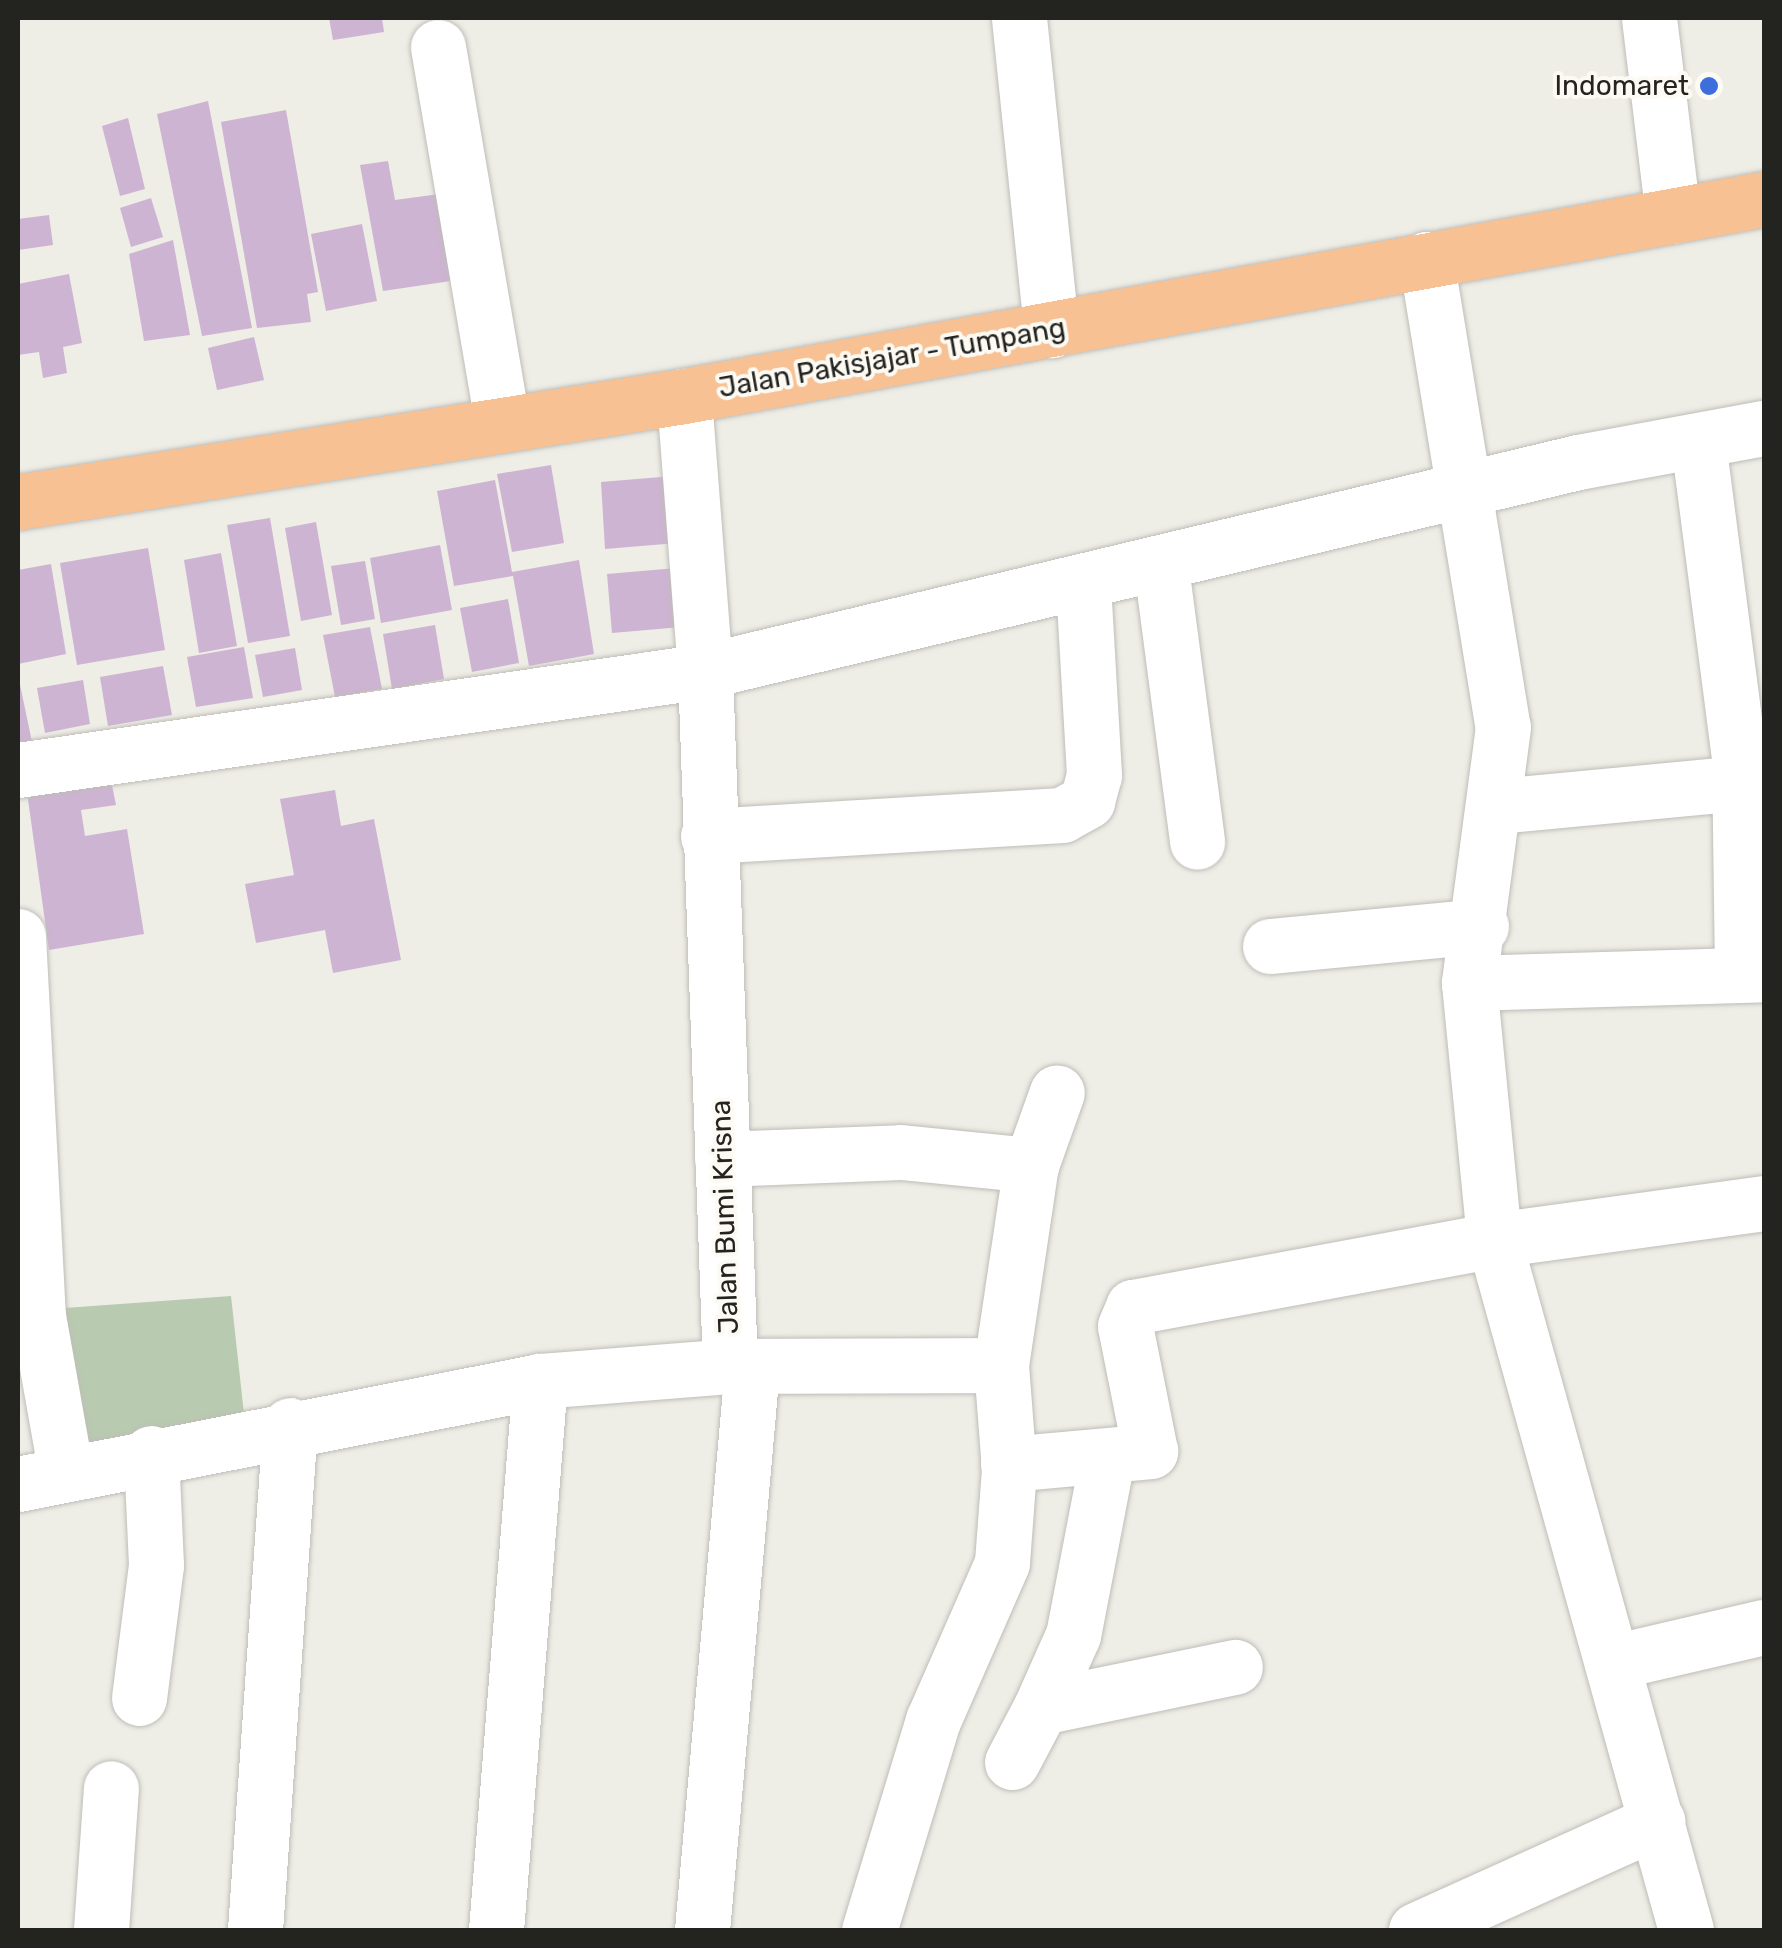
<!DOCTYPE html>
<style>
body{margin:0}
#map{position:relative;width:1782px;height:1948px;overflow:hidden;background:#eeede6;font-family:Rubik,sans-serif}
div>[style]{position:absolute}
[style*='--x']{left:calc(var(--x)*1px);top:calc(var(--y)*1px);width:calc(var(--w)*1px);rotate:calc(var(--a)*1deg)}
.green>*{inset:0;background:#b8cbb0}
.building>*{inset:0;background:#ceb4d3}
.roads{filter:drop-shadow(0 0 2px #bfbdb7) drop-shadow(0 0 2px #bfbdb7)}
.minor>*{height:55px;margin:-27.5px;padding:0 27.5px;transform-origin:27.5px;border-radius:27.5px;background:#fff}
.major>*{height:55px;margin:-27.5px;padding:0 27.5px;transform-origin:27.5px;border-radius:27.5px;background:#f7c193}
.dots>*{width:28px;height:28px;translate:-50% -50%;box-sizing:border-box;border:5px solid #fcfaf3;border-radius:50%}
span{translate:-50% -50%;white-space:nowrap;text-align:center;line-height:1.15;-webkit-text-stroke:8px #fcfaf3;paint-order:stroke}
.poi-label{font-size:28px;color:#232320}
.right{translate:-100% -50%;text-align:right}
.street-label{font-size:28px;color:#232320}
.frame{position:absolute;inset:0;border:20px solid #232320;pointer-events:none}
</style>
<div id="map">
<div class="green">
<div style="clip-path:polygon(231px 1296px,245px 1423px,85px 1453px,51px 1309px)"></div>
</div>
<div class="building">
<div style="clip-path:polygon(329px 18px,382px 18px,384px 32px,333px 40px)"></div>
<div style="clip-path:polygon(208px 101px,252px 328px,202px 336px,157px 114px)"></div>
<div style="clip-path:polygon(286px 110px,318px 292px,307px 294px,311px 322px,257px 328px,221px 122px)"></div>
<div style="clip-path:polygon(128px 118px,145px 189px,120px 196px,102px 126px)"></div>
<div style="clip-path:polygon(388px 161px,395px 200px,462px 191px,478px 277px,383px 291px,360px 165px)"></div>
<div style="clip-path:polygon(151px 198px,163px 237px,131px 247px,120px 208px)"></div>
<div style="clip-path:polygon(49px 215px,53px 245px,18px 250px,18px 219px)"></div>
<div style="clip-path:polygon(362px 224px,377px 301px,326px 311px,311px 234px)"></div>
<div style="clip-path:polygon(173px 240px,190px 335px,144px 341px,129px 254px)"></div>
<div style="clip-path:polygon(69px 274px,82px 343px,63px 347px,67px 373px,43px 378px,39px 352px,18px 355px,18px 284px)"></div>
<div style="clip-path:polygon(254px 337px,264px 380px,217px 390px,208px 348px)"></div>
<div style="clip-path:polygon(551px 465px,564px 543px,512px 552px,497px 474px)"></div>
<div style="clip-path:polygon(673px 476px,677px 543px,605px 549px,601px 482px)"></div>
<div style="clip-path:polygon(495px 480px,512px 572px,579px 560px,594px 654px,529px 666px,513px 576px,454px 586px,437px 491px)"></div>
<div style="clip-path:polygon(270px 518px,290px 636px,248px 643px,227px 525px)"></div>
<div style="clip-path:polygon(316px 522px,332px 615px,301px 621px,285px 528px)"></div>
<div style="clip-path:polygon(440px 545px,452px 610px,381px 623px,370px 558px)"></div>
<div style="clip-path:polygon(148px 548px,165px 650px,77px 665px,60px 563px)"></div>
<div style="clip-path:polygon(221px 553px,237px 646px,199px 653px,184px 560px)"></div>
<div style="clip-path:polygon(365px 561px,375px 619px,341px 625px,331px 566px)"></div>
<div style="clip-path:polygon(51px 564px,66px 654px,18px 664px,18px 570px)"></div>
<div style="clip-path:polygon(688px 567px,693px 626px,612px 633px,607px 574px)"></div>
<div style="clip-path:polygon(508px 599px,519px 663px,472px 672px,460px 608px)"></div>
<div style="clip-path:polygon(435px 625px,444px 679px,392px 689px,383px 634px)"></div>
<div style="clip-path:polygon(370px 627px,382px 689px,335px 697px,323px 635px)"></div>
<div style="clip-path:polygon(244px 647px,253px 698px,196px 707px,187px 657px)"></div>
<div style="clip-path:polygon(295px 648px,302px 690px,263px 697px,255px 655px)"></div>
<div style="clip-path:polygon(163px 666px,172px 715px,108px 726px,100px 677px)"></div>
<div style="clip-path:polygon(18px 675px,32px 742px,18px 745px)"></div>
<div style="clip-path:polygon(83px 680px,90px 724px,45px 733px,37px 688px)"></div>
<div style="clip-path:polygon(25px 778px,111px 780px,116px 805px,81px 810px,85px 836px,127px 829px,144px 934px,49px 950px)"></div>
<div style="clip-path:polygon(335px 790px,341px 826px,374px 819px,401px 960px,333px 973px,325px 930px,256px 943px,245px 884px,294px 875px,280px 799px)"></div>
</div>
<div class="roads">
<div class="minor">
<div style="--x:1019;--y:18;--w:314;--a:84.1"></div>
<div style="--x:1649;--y:18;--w:199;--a:83.1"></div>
<div style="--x:438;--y:47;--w:381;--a:80.3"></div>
<div style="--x:1426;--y:259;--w:474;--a:80.7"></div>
<div style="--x:1503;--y:727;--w:258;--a:97.6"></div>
<div style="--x:1469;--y:983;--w:258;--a:84.4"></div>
<div style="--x:1494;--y:1240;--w:716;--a:74.45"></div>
<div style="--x:1698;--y:442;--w:318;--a:82.6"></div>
<div style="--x:1739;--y:757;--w:217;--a:89.2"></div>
<div style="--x:1161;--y:567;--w:277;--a:82.5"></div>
<div style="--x:18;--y:770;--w:694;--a:-8.2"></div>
<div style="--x:705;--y:671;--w:898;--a:-13.46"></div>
<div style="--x:1578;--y:462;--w:189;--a:-10.4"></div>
<div style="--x:1497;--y:806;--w:245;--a:-5.4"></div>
<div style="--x:708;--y:836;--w:355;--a:-3.4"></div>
<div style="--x:1062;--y:815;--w:29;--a:-29"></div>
<div style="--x:1087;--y:801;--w:27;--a:-75"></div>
<div style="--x:1094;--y:775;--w:191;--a:-93.3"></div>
<div style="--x:18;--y:936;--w:381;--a:87"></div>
<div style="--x:38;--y:1316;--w:159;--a:79.9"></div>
<div style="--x:1270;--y:946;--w:212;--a:-5.4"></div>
<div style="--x:1469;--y:983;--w:295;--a:-1.7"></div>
<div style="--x:722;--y:1159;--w:179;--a:-2.2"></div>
<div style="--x:901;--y:1152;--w:131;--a:5.7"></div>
<div style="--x:1001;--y:1365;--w:202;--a:-81.5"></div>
<div style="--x:1031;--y:1165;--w:77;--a:-70.4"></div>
<div style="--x:730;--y:1366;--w:271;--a:-0.2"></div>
<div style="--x:1001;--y:1365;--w:104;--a:85.6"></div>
<div style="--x:1009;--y:1469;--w:94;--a:94.3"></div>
<div style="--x:1002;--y:1563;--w:171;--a:113.7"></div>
<div style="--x:933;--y:1720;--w:220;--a:106.9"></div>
<div style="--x:1107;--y:1459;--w:179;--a:100.9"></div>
<div style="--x:1073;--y:1635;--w:79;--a:114"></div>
<div style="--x:1041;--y:1707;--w:198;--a:-11.7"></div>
<div style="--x:1008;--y:1464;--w:143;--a:-5.2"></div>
<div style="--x:1150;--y:1451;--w:127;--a:-101.3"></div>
<div style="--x:1125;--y:1326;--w:21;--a:-67"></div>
<div style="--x:1133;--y:1307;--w:367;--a:-10.5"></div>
<div style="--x:1494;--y:1240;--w:273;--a:-7.8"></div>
<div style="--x:18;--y:1484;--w:532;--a:-11.16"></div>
<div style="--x:540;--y:1381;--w:191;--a:-4.5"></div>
<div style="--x:730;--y:1366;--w:695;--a:-92.06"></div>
<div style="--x:705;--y:671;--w:276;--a:-94.4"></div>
<div style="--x:1613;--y:1662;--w:155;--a:-13.1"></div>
<div style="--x:139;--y:1698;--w:134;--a:-82.7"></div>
<div style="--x:156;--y:1565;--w:112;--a:-92.6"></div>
<div style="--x:1012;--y:1762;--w:62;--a:-62.2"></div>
<div style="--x:101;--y:1930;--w:142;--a:-86"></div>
<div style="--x:255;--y:1930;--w:506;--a:-86.04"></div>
<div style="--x:496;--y:1930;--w:551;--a:-85.42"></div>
<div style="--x:702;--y:1930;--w:564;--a:-84.92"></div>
<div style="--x:1416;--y:1930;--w:265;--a:-24.3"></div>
</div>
<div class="major">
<div style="--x:18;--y:502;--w:674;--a:-9.04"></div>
<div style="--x:684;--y:396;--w:1098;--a:-10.34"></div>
</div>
</div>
<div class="dots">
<div style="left:1709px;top:86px;background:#3d6ede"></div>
</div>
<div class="poi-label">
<span class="right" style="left:1689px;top:86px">Indomaret</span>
</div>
<div class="street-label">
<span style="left:892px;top:358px;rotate:-10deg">Jalan Pakisjajar - Tumpang</span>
<span style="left:725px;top:1217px;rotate:-92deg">Jalan Bumi Krisna</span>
</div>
<div class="frame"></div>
</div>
